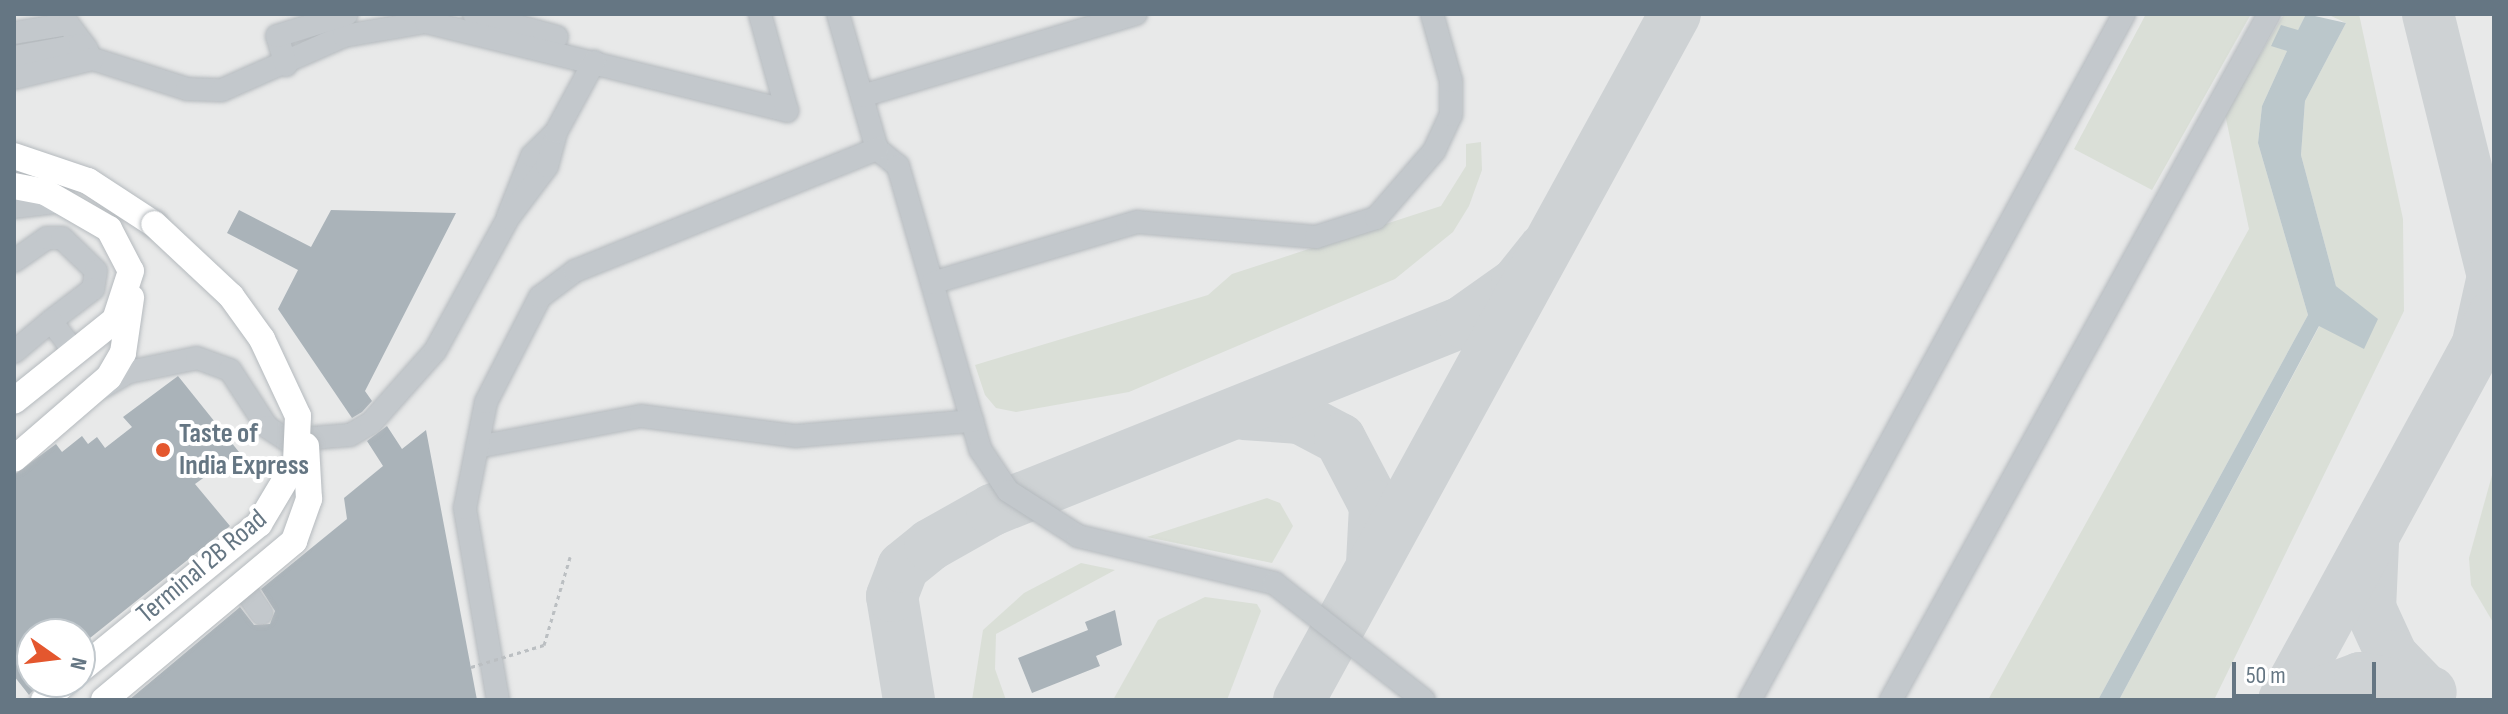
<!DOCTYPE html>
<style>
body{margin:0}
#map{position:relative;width:2508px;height:714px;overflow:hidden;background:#fafaf8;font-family:"Sofia Sans Condensed",sans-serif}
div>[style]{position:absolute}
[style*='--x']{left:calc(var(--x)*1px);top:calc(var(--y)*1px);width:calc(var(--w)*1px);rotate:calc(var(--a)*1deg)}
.built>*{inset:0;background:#e8e9e9}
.green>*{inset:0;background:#dadfd7}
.water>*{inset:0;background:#bbc7cb}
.taxiway>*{height:52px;margin:-26px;padding:0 26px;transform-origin:26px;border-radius:26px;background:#ced2d4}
.building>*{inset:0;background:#aab3b9}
.roads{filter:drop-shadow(0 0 2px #b5babe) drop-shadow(0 0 2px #b5babe)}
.minor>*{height:22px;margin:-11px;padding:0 11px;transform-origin:11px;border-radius:11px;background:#c3c8cc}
.major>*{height:26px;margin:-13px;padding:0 13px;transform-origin:13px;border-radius:13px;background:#fff}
.path-bridge>*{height:3px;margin-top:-1.5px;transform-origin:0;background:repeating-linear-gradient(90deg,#bbbfc2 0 4px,transparent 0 8px)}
.bridges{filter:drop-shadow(0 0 2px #b5babe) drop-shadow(0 0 2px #b5babe)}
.major-bridge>*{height:26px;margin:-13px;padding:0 13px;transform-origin:13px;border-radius:13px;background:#fff}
.dots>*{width:22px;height:22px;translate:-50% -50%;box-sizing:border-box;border:4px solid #fff;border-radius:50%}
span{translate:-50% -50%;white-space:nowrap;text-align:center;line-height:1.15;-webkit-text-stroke:8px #fff;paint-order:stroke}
.poi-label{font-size:28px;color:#657683;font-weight:700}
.left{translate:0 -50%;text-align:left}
.street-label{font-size:28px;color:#657683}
.frame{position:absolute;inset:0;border:16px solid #657683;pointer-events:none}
.north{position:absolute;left:16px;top:618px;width:80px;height:80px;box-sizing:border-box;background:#fff;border:2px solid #c1c8cd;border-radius:50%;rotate:104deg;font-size:22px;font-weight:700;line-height:32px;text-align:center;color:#657683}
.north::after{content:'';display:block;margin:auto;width:28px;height:36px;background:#e4572e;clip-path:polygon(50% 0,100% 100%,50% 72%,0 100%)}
.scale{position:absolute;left:2232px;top:662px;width:144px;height:36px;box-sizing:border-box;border:4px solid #657683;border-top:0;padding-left:10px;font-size:24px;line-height:28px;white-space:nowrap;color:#657683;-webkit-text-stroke:6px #fff;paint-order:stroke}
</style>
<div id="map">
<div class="built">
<div style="clip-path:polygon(evenodd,14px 14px,2494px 14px,2494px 700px,14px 700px,14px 14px,32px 634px,80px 634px,80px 682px,32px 682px,32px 634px)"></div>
</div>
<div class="green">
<div style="clip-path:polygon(2146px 14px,2251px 14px,2152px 190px,2074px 149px)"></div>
<div style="clip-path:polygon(2284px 14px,2306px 14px,2298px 30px,2271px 45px,2287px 51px,2262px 106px,2258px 143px,2308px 315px,2098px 700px,1988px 700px,2249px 229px,2225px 114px)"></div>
<div style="clip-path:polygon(2327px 14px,2359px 14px,2403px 219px,2404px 311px,2214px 700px,2119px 700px,2320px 325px,2378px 320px,2336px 286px,2301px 155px,2305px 101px,2346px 23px)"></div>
<div style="clip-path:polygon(1481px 142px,1482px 170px,1469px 206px,1453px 232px,1395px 279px,1129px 392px,1016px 412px,996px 408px,985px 395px,975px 365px,1208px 295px,1232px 274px,1441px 206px,1466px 166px,1466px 144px)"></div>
<div style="clip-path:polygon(2494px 468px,2494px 624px,2471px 585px,2469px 558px)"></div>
<div style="clip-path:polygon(1267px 498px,1280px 503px,1293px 526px,1272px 563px,1147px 537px)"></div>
<div style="clip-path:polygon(1081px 563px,1115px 570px,996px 634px,995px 669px,1006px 700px,972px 700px,983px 630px,1024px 593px)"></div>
<div style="clip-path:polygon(1205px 597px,1257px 604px,1261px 611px,1227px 700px,1113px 700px,1158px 620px)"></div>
</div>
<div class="water">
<div style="clip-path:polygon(2306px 14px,2346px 23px,2305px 101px,2301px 155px,2336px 286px,2378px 319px,2364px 349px,2319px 326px,2119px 700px,2098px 700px,2308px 315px,2258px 143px,2262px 106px,2287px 51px,2271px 46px,2281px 25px,2298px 30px)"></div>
</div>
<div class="taxiway">
<div style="--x:2428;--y:14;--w:270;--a:76.1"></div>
<div style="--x:2493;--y:276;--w:73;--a:102.7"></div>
<div style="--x:1244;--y:414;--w:56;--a:4.1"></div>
<div style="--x:1300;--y:418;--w:45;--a:27.7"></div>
<div style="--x:1340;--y:439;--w:76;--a:62.4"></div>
<div style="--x:1375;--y:506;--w:58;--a:93"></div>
<div style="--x:2373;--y:543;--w:65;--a:92.6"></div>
<div style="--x:2370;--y:608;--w:53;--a:65.4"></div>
<div style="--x:2392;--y:656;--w:45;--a:45.9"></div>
<div style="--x:909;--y:700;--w:105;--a:-99.3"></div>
<div style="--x:892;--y:596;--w:31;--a:-69"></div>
<div style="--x:903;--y:567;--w:35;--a:-39"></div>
<div style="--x:930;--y:545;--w:71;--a:-29.4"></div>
<div style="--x:992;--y:510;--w:506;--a:-21.8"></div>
<div style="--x:1462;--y:322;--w:67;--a:-35.3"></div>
<div style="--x:1517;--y:283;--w:43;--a:-51.5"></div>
<div style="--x:1299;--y:700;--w:782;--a:-61.27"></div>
<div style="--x:2284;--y:700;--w:439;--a:-61.4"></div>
<div style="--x:2301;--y:700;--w:63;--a:-20.4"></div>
<div style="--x:2360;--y:678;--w:72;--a:11.2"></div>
</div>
<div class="building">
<div style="clip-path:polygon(239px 210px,311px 247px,331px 210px,456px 213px,365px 391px,372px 401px,362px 412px,352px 418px,278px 309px,298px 270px,227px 233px)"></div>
<div style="clip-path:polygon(178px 376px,239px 452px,195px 484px,230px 526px,80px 646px,80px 634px,32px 634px,32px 682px,41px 682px,29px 695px,14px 676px,14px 475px,56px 444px,62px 452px,82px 436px,88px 444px,97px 437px,105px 448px,132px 427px,123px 417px)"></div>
<div style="clip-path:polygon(387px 426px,402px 449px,426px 430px,477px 700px,129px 700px,240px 607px,254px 625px,270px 624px,275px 611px,261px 589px,347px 519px,344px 498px,383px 466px,367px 441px)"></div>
<div style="clip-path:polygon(1115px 610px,1122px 645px,1096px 656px,1100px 666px,1032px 693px,1018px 658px,1088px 630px,1085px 622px)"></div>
</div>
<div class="roads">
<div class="minor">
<div style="--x:474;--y:14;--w:86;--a:15.5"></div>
<div style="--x:838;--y:14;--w:141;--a:73.9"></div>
<div style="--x:877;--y:149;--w:27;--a:39"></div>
<div style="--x:898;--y:166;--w:295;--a:73.8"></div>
<div style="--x:980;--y:449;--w:50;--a:56.3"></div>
<div style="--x:1008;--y:491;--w:83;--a:32.7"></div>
<div style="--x:1078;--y:536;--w:202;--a:13.5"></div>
<div style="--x:1274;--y:583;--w:190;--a:38"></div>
<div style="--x:14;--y:33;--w:55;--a:-9.5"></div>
<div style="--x:68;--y:24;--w:31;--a:53"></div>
<div style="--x:14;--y:57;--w:67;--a:-10.3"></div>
<div style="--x:80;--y:45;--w:19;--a:47"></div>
<div style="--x:93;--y:59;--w:99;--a:17.7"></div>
<div style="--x:187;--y:89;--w:35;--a:2"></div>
<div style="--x:222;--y:90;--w:133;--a:-23.9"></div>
<div style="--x:344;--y:36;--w:83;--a:-9.7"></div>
<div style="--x:426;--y:22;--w:372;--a:13.8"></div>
<div style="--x:787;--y:111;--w:101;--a:-105.6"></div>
<div style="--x:286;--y:65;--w:30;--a:-107"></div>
<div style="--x:277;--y:36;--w:73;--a:-17.4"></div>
<div style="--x:14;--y:78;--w:81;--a:-13.5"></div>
<div style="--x:862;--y:96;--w:286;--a:-16.7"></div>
<div style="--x:14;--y:207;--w:51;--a:-6.7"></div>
<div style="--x:508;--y:216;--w:65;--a:-68.2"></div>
<div style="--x:532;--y:156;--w:33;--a:-45"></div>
<div style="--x:14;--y:261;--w:40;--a:-34.9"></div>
<div style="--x:47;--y:238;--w:15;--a:0"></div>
<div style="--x:62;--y:238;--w:47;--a:44.1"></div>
<div style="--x:96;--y:271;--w:18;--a:99"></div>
<div style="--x:93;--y:289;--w:53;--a:142.7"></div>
<div style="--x:932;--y:283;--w:214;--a:-16.6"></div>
<div style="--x:1137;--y:222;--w:180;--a:4.8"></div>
<div style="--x:1316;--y:237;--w:63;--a:-17.6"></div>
<div style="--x:1376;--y:218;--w:89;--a:-49.1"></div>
<div style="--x:1434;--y:151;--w:40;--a:-65"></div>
<div style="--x:1451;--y:115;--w:34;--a:-90"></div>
<div style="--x:1451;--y:81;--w:70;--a:-105.8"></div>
<div style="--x:14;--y:352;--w:48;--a:-40"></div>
<div style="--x:51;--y:321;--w:39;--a:53"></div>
<div style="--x:101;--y:388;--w:32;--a:-30"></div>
<div style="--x:129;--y:372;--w:69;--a:-11.6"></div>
<div style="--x:197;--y:358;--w:35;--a:20"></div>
<div style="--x:230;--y:370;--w:68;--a:57"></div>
<div style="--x:267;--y:427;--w:24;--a:33"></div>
<div style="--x:287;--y:440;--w:63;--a:-4.5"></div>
<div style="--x:350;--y:435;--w:24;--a:-30"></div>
<div style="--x:371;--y:423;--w:96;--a:-48.4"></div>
<div style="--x:435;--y:351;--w:152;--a:-61.2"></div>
<div style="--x:508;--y:218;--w:65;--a:-53.1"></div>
<div style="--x:547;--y:166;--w:35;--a:-75"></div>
<div style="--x:556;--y:132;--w:80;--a:-61.5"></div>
<div style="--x:477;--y:447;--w:167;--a:-10.7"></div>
<div style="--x:641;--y:416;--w:156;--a:7.4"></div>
<div style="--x:796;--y:436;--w:177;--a:-4.9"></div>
<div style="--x:243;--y:587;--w:32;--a:55"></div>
<div style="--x:498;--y:700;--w:195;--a:-99.8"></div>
<div style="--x:465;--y:508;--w:108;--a:-78.8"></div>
<div style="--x:486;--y:402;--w:118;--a:-62.8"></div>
<div style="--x:540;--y:297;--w:44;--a:-36.6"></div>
<div style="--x:575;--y:271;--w:326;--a:-22"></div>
<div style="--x:1750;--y:700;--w:781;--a:-61.4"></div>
<div style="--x:1891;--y:700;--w:783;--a:-61.14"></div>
</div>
<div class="major">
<div style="--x:14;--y:156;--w:78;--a:18.7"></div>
<div style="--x:88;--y:181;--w:79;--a:33.1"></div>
<div style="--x:14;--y:186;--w:32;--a:11"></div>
<div style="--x:45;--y:192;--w:74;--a:30"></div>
<div style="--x:109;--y:229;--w:47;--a:62.4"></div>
<div style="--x:131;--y:271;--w:52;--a:108.1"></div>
<div style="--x:115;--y:320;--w:129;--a:141.3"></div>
<div style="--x:14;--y:459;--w:125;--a:-40.8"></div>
<div style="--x:109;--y:377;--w:28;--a:-60"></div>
<div style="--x:123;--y:353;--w:56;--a:-81.7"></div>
<div style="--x:44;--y:700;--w:28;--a:-39"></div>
</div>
</div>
<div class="path-bridge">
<div style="--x:471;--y:667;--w:76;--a:-16.8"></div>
<div style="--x:544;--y:645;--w:92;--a:-73.5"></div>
</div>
<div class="bridges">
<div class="major-bridge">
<div style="--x:80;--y:670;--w:231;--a:-39.2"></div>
<div style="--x:259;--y:524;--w:72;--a:-59.2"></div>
<div style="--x:296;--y:462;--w:46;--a:-87.5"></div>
<div style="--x:298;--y:416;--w:85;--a:-115.1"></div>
<div style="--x:262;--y:339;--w:53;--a:-125.8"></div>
<div style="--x:231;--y:296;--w:105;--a:-136.9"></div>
<div style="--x:104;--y:700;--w:248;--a:-39.9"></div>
<div style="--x:294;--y:541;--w:45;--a:-70.3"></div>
<div style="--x:309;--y:499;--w:53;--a:-93.2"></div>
</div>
</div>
<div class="dots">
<div style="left:163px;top:450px;background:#e4572e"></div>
</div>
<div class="poi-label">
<span class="left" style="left:179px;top:450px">Taste of<br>India Express</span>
</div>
<div class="street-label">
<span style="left:202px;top:567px;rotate:-40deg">Terminal 2B Road</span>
</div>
<div class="frame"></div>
<div class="north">N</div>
<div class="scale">50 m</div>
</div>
